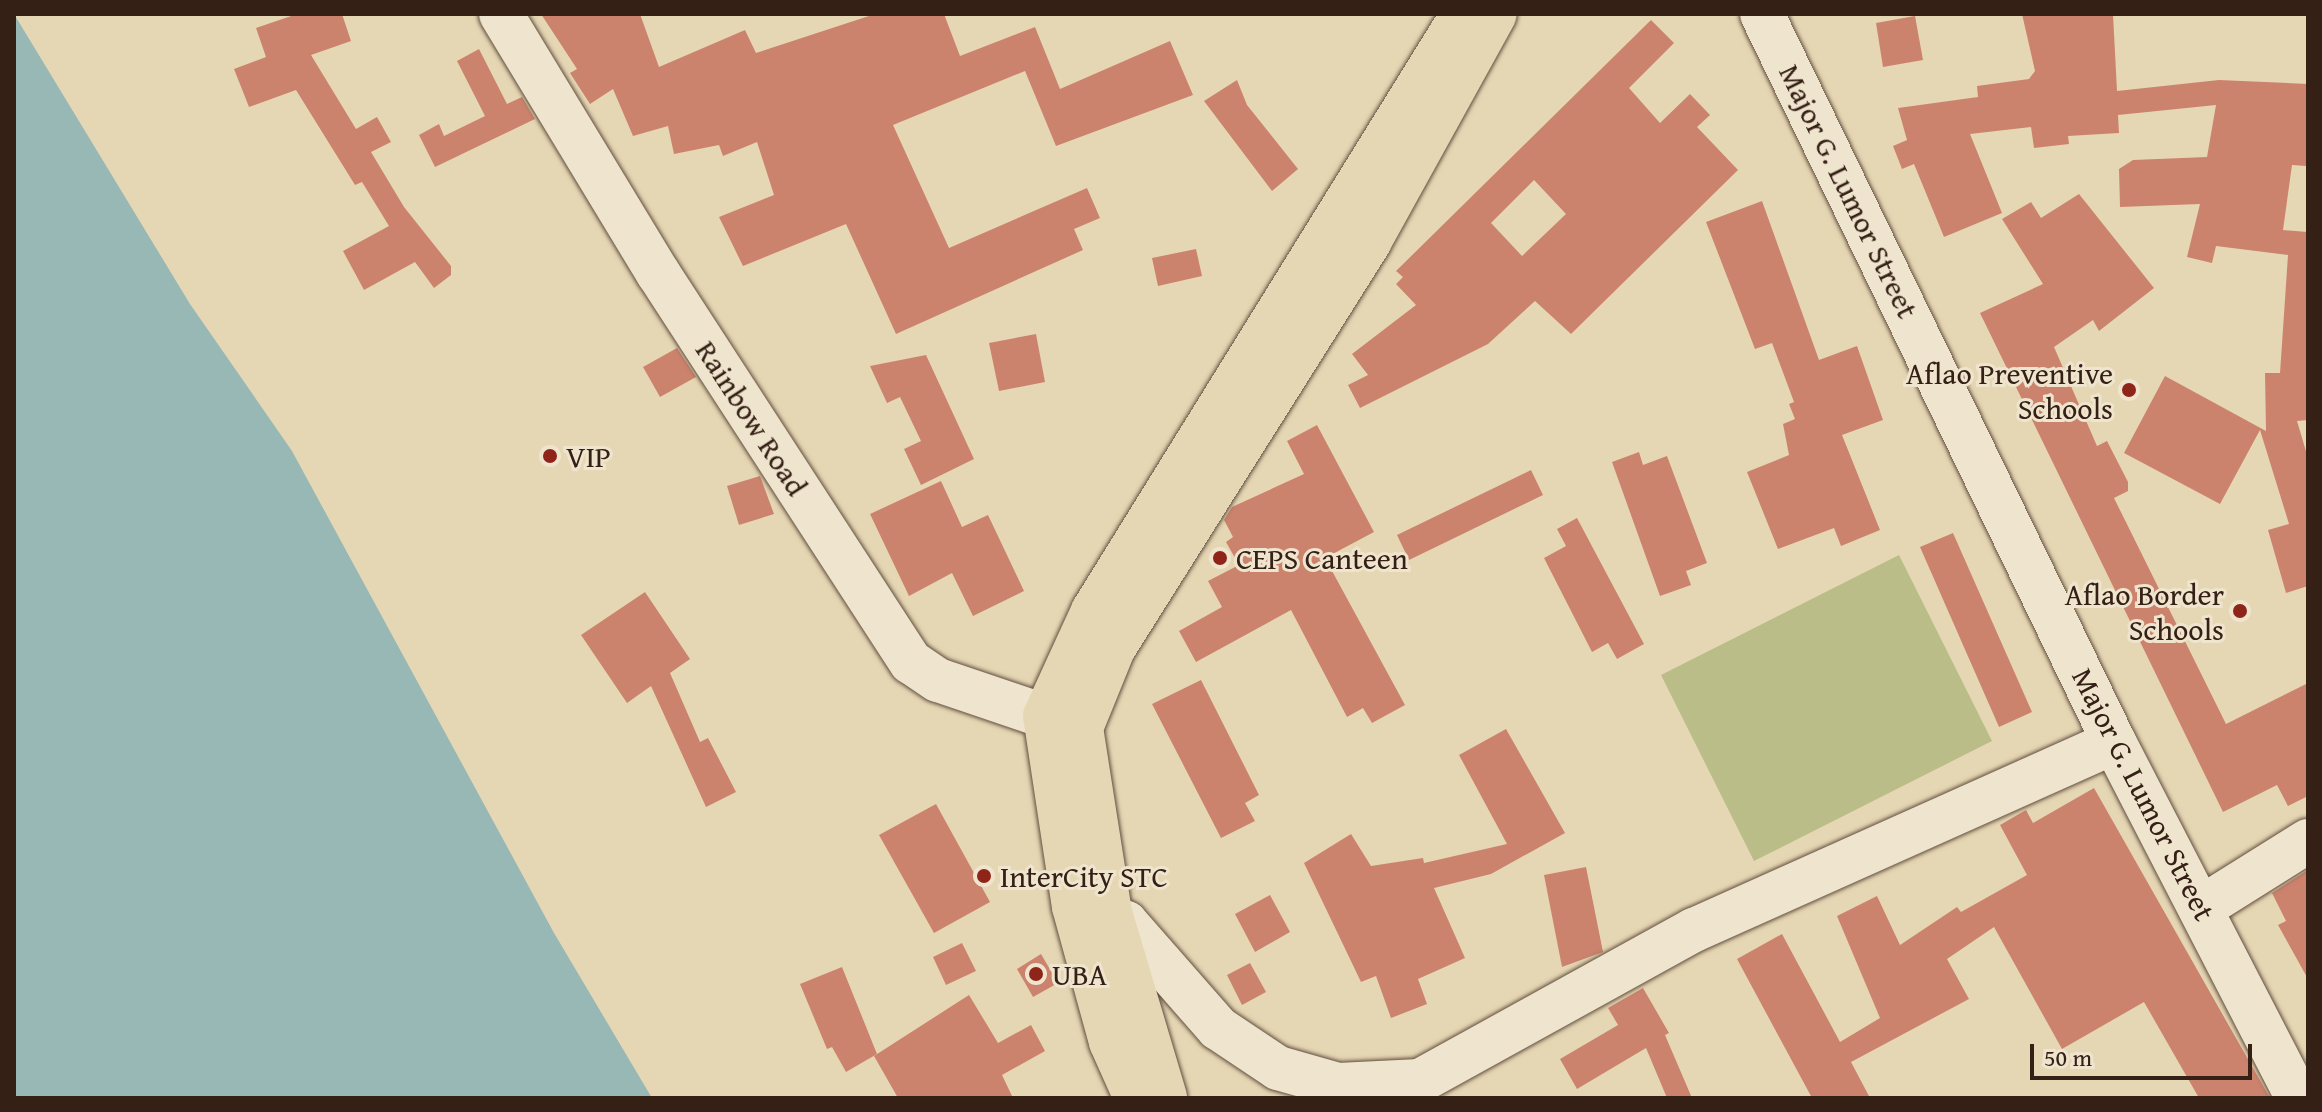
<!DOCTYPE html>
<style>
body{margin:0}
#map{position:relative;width:2322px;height:1112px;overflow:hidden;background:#e6d7b4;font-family:"Gentium Book Plus",serif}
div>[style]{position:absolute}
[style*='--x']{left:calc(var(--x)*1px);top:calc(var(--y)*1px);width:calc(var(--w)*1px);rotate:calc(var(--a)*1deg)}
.green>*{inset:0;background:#bbbd89}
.water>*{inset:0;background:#98b8b5}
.building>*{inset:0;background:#cc836e}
.roads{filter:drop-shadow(0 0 2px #614e3e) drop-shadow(0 0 2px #614e3e)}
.minor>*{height:44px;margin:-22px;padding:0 22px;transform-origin:22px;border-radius:22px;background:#efe5ce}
.highway>*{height:44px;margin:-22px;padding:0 22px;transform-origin:22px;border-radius:22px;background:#e6d7b4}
.dots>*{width:22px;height:22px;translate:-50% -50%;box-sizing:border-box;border:4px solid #efe5ce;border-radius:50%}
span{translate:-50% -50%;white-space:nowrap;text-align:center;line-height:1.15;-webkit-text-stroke:6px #efe5ce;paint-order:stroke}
.street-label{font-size:30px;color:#352016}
.poi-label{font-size:30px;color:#352016}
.right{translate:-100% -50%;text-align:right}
.left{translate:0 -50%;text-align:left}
.frame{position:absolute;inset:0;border:16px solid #352016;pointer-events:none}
.scale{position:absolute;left:2030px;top:1044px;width:222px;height:36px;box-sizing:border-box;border:4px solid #352016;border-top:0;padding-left:10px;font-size:24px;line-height:28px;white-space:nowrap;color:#352016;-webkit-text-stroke:6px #efe5ce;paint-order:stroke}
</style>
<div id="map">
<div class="green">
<div style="clip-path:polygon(1899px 555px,1992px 741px,1754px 861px,1661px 675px)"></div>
</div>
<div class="water">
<div style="clip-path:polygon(14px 14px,190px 304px,292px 451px,554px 933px,652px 1098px,14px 1098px)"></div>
</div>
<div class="building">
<div style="clip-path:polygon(297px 14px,342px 14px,351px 41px,311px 55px,356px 129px,377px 117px,391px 142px,371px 152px,404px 207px,451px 266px,451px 275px,434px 288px,415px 262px,364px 290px,343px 251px,389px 226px,362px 182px,355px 185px,296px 90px,249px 107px,234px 69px,266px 57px,256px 28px)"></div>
<div style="clip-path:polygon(541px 14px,640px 14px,659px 67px,745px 30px,756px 53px,875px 14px,944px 14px,960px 56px,1035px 27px,1060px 89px,1170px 41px,1193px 95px,1056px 146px,1025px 71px,893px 125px,949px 248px,1087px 188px,1100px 218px,1074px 229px,1083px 250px,896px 334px,846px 224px,743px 266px,719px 217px,774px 195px,757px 142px,723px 156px,719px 145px,674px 154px,668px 126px,633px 136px,613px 89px,590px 104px,570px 73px,577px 69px)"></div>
<div style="clip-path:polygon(2022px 14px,2113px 14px,2117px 91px,2219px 80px,2308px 84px,2306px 166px,2292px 165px,2283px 230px,2308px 232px,2308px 420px,2297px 421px,2308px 458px,2308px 586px,2286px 593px,2268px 530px,2289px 524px,2260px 430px,2220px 504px,2124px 453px,2165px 376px,2266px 431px,2265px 373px,2280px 373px,2288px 255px,2216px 246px,2212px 263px,2187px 257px,2200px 204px,2120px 207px,2119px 169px,2133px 160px,2207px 157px,2216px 105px,2118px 115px,2119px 133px,2068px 136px,2069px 144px,2034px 148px,2031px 127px,1970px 134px,2002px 213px,1944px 237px,1914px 164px,1902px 169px,1893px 146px,1907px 140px,1898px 108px,1978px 97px,1977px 86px,2029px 79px,2035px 71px)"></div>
<div style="clip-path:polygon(1915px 16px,1923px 60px,1883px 67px,1876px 23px)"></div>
<div style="clip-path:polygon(evenodd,1651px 20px,1674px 43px,1629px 88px,1660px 123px,1690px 94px,1710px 115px,1697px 127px,1738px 170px,1571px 334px,1535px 301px,1488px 344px,1360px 408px,1348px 385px,1368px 375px,1352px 354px,1416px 305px,1396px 284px,1403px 277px,1396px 271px,1651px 20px,1534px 180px,1566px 214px,1522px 256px,1491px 223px,1534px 180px)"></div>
<div style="clip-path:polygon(479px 49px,507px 104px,522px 97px,535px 119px,435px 167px,419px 135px,439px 124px,444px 136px,485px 116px,457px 61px)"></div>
<div style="clip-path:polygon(1237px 80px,1247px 105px,1298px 169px,1272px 191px,1204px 101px)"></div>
<div style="clip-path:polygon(2079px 194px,2154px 288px,2099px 331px,2093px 320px,2054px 347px,2097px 446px,2107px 441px,2128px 482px,2128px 491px,2114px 498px,2226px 724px,2308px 683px,2308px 796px,2288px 806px,2277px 785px,2223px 812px,1980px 313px,2043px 284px,2002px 219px,2031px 202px,2041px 218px)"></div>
<div style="clip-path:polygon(1762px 201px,1819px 360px,1857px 346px,1883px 420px,1842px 435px,1880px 530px,1841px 546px,1834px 528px,1778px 549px,1747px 472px,1789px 455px,1783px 424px,1795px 419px,1789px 404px,1794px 402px,1772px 343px,1755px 349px,1706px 222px)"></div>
<div style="clip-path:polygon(1196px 249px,1202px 276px,1158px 286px,1152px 258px)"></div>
<div style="clip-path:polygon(1036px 334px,1045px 382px,999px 391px,989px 343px)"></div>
<div style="clip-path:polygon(677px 348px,696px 377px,660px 397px,643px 367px)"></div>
<div style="clip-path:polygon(926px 355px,974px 459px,921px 485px,904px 449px,921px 441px,900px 397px,887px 403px,870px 366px)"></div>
<div style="clip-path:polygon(1317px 425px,1374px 532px,1325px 558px,1405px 705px,1372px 723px,1363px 708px,1347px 717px,1291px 610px,1196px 662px,1179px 631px,1222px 607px,1208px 581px,1239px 565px,1226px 542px,1233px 537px,1224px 520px,1232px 507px,1304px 474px,1287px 441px)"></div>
<div style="clip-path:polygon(1639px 452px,1643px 465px,1667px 456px,1707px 563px,1686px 571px,1691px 585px,1660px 596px,1612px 462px)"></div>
<div style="clip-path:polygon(1531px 470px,1543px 495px,1409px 560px,1397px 535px)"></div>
<div style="clip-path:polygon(760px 476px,774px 514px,739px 525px,727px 486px)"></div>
<div style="clip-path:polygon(941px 481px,962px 527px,988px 515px,1024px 591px,973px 616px,952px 573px,909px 596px,870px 514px)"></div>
<div style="clip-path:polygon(1577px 518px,1644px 644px,1617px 659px,1608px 643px,1592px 652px,1544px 558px,1566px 546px,1557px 529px)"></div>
<div style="clip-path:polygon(1953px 533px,2032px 712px,1999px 727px,1920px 547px)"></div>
<div style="clip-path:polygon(645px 592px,690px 659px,670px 673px,700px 742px,708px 738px,736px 792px,706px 807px,651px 686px,627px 703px,581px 635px)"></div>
<div style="clip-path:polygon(1201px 680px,1259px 795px,1245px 803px,1255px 821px,1221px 838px,1152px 704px)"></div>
<div style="clip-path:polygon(1506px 729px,1565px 833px,1491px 874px,1434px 888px,1465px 958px,1418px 979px,1427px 1004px,1391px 1018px,1376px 976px,1361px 982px,1304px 863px,1351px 834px,1371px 866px,1423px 858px,1424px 863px,1507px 844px,1459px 755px)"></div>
<div style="clip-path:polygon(2094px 788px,2270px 1098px,2199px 1098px,2144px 1002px,2062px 1049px,1994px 927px,1947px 959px,1969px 999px,1851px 1062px,1870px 1098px,1812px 1098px,1737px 959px,1782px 934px,1840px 1042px,1880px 1018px,1837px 916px,1877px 896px,1900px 945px,1957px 907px,1961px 912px,2027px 875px,2000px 825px,2026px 810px,2033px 823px)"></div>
<div style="clip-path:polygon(936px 804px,990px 902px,934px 933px,879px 835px)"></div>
<div style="clip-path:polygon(1586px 867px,1603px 952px,1562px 967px,1544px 875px)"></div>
<div style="clip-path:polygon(2308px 870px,2308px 979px,2278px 925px,2286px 921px,2272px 893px)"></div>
<div style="clip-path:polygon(1270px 895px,1290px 932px,1255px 952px,1235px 914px)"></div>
<div style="clip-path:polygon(962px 943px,976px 971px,946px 985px,933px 957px)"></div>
<div style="clip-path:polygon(1041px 954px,1058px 983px,1033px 997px,1017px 969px)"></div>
<div style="clip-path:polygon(1250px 963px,1266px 992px,1242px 1005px,1227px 975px)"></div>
<div style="clip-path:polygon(842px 967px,877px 1054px,846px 1072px,832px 1047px,827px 1049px,800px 984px)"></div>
<div style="clip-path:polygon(1643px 988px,1669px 1033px,1665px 1035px,1692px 1098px,1667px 1098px,1646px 1048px,1577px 1089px,1560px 1059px,1618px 1025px,1608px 1008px)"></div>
<div style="clip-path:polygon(969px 995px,998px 1043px,1031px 1025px,1045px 1051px,1002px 1075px,1013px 1098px,898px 1098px,874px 1056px)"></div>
</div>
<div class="roads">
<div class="minor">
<div style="--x:501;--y:14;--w:303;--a:58.8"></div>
<div style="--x:658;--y:273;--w:464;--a:57"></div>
<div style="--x:911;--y:662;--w:32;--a:34"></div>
<div style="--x:938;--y:680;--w:150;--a:18.7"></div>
<div style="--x:1762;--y:14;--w:809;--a:64.2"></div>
<div style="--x:2114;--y:742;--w:401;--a:62.7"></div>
<div style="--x:2201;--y:908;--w:126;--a:-32.1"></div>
<div style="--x:1089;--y:910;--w:39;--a:19"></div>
<div style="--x:1126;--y:923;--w:140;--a:48.8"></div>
<div style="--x:1218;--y:1028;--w:72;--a:33.7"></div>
<div style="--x:1278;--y:1068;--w:62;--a:15.8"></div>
<div style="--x:1338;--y:1085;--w:82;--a:-2.8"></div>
<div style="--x:1420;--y:1081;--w:313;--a:-28.9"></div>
<div style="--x:1694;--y:930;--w:460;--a:-24.1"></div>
</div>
<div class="highway">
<div style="--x:1165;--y:1097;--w:192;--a:-106.6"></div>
<div style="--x:1110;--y:913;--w:187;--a:-98.9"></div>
<div style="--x:1081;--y:728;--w:85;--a:-67.9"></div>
<div style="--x:1113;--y:649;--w:481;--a:-57.8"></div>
<div style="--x:1369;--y:242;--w:260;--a:-61.1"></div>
<div style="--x:1136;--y:1098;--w:61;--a:-114.1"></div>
<div style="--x:1111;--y:1042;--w:140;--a:-105.3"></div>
<div style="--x:1074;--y:907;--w:193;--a:-98.6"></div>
<div style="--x:1045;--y:716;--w:115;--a:-65.4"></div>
<div style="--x:1093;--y:611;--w:702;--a:-58.21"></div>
</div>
</div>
<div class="dots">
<div style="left:2129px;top:390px;background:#8f2418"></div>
<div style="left:550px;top:456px;background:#8f2418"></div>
<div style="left:1220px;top:558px;background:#8f2418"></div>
<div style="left:2240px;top:611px;background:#8f2418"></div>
<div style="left:984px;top:876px;background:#8f2418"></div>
<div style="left:1036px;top:974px;background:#8f2418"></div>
</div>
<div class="street-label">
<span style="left:1849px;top:191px;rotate:64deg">Major G. Lumor Street</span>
<span style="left:752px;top:418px;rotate:57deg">Rainbow Road</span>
<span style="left:2144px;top:794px;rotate:63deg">Major G. Lumor Street</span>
</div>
<div class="poi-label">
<span class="right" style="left:2113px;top:390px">Aflao Preventive<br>Schools</span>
<span class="left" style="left:566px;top:456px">VIP</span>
<span class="left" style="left:1236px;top:558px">CEPS Canteen</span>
<span class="right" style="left:2224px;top:611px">Aflao Border<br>Schools</span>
<span class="left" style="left:1000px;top:876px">InterCity STC</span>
<span class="left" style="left:1052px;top:974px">UBA</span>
</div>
<div class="frame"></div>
<div class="scale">50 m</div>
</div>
